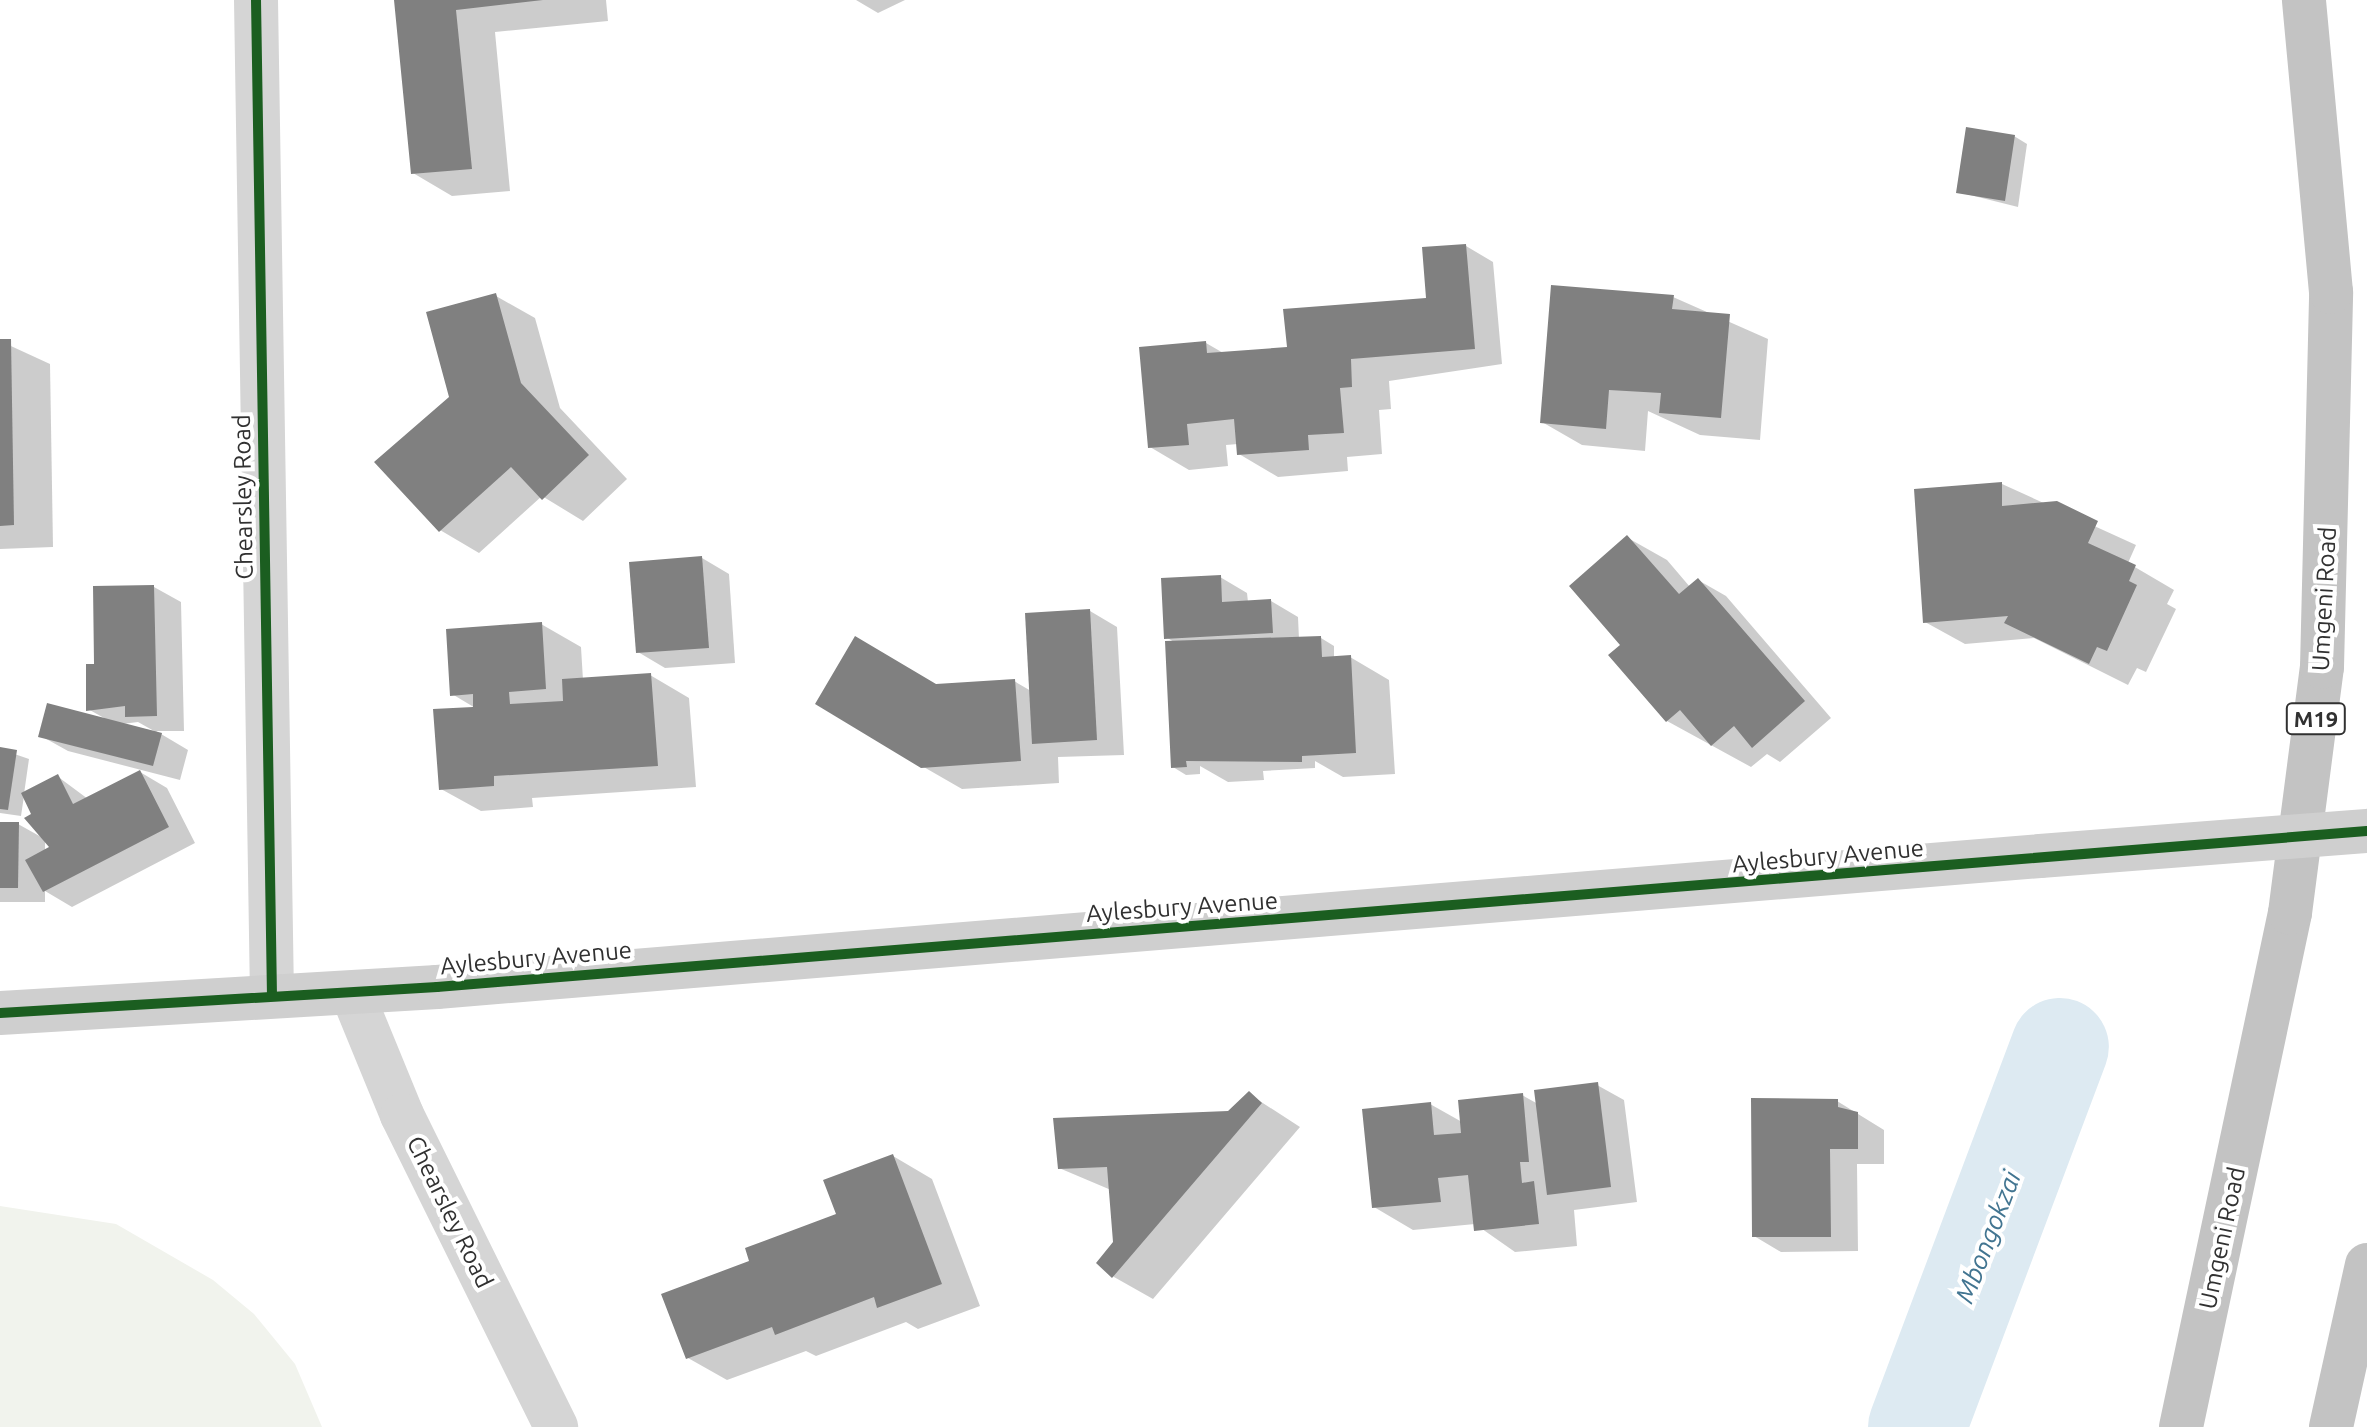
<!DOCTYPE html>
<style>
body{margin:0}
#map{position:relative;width:2367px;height:1427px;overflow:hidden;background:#fff;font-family:Ubuntu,sans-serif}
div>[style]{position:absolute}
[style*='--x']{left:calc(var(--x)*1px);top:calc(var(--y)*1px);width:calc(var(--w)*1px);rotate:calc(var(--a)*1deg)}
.green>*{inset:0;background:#f1f3ed}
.shadow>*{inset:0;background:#0003}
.river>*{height:98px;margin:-49px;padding:0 49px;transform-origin:49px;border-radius:49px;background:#ddeaf2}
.building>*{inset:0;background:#808080}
.street>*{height:44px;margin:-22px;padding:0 22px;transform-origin:22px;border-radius:22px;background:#d5d5d5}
.secondary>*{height:44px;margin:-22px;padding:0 22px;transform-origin:22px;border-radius:22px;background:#cfcfcf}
.highway>*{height:44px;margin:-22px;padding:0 22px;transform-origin:22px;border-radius:22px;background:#c3c3c3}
.secondary-bridge>*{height:44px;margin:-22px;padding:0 22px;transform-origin:22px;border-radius:22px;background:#cfcfcf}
.cycleway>*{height:10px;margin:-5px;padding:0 5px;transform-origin:5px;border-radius:5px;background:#1b5e20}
span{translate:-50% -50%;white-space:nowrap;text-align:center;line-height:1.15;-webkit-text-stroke:8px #fff;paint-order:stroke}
.shield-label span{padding:2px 6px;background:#fff;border:2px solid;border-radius:6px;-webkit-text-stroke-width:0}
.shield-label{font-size:22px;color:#313131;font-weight:700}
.street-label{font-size:24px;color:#313131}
.water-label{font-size:26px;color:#427591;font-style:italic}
</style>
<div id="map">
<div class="green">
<div style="clip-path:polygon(0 1206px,116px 1224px,213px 1280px,254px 1314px,295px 1364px,322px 1427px,0 1427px)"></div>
</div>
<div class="shadow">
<div style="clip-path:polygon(396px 0,606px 0,608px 21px,495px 32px,510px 191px,452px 196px,413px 173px)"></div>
<div style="clip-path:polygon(856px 0,905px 0,878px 13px)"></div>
<div style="clip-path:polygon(2014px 136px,2027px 144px,2018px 207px,1958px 192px)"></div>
<div style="clip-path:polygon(1466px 246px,1493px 262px,1502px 364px,1389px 381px,1391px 409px,1379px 410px,1382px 454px,1347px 457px,1348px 471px,1278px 477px,1239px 454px,1238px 444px,1226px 445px,1228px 466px,1189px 470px,1150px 447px,1206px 343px,1225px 354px,1289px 349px,1425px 300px)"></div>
<div style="clip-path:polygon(496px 296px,535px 318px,560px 408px,627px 479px,583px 521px,542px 496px,479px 553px,440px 530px,451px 398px)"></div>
<div style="clip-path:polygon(1673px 297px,1768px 339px,1760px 440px,1700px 435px,1648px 411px,1645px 451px,1582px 445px,1542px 422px)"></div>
<div style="clip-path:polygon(0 341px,50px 364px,53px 547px,0 549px)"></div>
<div style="clip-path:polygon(2002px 484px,2136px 545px,2128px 563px,2174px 590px,2167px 604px,2176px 609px,2146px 672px,2137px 668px,2128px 685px,2034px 638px,1965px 644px,1925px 622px)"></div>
<div style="clip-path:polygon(1628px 538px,1667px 560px,1690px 587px,1698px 580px,1726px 596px,1831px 718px,1780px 762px,1767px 754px,1751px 767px,1667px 721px,1623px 645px)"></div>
<div style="clip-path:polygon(702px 558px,729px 574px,735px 663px,665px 668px,638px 652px)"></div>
<div style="clip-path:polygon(1220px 577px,1247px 593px,1248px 602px,1271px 601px,1298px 617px,1299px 639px,1321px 638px,1334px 646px,1334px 658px,1350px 657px,1389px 680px,1395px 774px,1343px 777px,1315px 761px,1315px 768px,1263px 771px,1264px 780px,1228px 782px,1200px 766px,1200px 774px,1186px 775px,1173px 767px,1174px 642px,1166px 637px)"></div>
<div style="clip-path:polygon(evenodd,154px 587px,181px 602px,184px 731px,156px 731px,188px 750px,180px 780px,68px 751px,41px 736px,104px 718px,88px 709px,96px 666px,154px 587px,138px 722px,154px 731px,122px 724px,138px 722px)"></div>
<div style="clip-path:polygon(1090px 611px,1117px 627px,1124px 755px,1058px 757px,1059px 783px,962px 789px,922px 766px,937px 686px,1014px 681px,1031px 691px)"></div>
<div style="clip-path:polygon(541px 624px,581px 647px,583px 680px,650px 675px,689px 698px,696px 787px,532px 798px,533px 807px,481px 811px,441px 789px,477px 709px,452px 694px)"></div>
<div style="clip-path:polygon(evenodd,0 749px,29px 759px,24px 794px,57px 776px,88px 799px,140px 772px,167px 788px,195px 843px,72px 907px,45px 891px,45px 902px,0 902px,0 824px,18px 824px,43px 838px,24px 796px,21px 816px,0 813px,0 749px,45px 840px,52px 848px,45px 852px,45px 840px)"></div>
<div style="clip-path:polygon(1597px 1085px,1624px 1100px,1637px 1202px,1574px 1210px,1577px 1246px,1515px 1252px,1475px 1224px,1413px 1230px,1374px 1207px,1430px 1104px,1462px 1122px,1522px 1095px,1538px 1104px)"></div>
<div style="clip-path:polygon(1249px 1094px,1300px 1127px,1153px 1299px,1114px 1277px,1099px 1263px,1115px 1243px,1111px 1190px,1059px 1168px,1229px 1113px)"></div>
<div style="clip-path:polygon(1837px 1101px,1884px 1130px,1884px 1164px,1857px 1164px,1858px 1251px,1781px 1252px,1754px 1236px)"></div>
<div style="clip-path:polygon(893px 1156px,932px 1179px,980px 1306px,918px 1329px,906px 1322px,816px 1356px,806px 1351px,727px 1380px,688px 1358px,751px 1262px,838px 1215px)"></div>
</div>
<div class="river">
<div style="--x:1917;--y:1427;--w:406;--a:-69.4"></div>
</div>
<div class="building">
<div style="clip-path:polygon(394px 0,543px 0,456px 10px,472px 169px,411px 174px)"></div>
<div style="clip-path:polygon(1966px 127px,2015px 135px,2005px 201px,1956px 193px)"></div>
<div style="clip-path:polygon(1466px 244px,1475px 349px,1351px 359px,1352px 387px,1340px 388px,1344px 433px,1308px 435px,1309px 450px,1237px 455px,1234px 419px,1187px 424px,1189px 445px,1148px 448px,1139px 347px,1206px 341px,1207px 353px,1287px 347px,1283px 309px,1426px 298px,1422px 247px)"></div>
<div style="clip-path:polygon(1551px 285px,1674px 295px,1672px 309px,1730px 314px,1721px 418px,1659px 413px,1661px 393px,1609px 390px,1606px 429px,1540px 423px)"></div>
<div style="clip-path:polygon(496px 293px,521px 383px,589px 455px,542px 500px,511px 467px,439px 532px,374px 462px,449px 397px,426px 312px)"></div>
<div style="clip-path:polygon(0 339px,11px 339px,14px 525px,0 526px)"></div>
<div style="clip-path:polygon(2002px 482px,2002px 506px,2057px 501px,2098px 521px,2088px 543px,2136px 565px,2129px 581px,2137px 585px,2107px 651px,2097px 647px,2089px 664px,2004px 623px,2008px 616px,1923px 623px,1914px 489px)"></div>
<div style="clip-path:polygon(1627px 535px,1679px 594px,1698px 578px,1805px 701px,1752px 748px,1734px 726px,1711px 746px,1680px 710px,1666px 722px,1608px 655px,1620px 645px,1569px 586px)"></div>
<div style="clip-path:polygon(702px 556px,709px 648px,636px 653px,629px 562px)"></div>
<div style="clip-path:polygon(1221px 575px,1222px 602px,1271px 599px,1273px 633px,1164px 639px,1161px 578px)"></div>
<div style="clip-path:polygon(154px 585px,157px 716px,125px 717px,125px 706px,86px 711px,86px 664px,94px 664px,93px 586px)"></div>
<div style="clip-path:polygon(1090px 609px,1097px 740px,1032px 744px,1025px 613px)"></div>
<div style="clip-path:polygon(542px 622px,546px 689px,509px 692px,510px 704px,563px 701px,562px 679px,651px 673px,658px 766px,494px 776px,494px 786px,439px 790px,433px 709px,473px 707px,473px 694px,450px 696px,446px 629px)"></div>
<div style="clip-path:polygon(855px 636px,936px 684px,1015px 679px,1021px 761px,921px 768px,815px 704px)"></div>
<div style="clip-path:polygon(1321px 636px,1322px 657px,1351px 655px,1356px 753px,1302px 756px,1302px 762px,1186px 761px,1187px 767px,1171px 768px,1165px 641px)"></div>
<div style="clip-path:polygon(47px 703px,162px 733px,153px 766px,38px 737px)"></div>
<div style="clip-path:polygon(0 747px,17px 750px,8px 810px,0 809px)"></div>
<div style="clip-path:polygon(140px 770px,169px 827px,43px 892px,25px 860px,49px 847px,24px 818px,31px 814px,21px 793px,58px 774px,73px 804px)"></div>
<div style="clip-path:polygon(0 822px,19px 822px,18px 888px,0 888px)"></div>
<div style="clip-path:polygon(1598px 1082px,1611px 1187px,1547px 1195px,1534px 1090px)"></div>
<div style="clip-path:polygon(1249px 1091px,1262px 1103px,1112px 1278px,1096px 1263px,1113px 1242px,1107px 1167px,1058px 1169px,1053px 1118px,1228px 1111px)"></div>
<div style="clip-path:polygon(1523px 1093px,1529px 1162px,1520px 1162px,1522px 1183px,1534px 1181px,1539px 1224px,1474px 1231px,1468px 1175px,1438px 1178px,1441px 1202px,1372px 1208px,1362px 1109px,1431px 1102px,1434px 1135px,1461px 1133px,1458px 1100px)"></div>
<div style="clip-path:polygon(1751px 1098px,1838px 1099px,1838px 1107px,1858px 1112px,1858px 1149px,1830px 1149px,1831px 1237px,1752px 1237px)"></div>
<div style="clip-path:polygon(893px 1154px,942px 1284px,877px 1308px,874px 1297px,775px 1335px,772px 1327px,686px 1359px,661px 1294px,749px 1261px,745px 1248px,836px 1214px,823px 1180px)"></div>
</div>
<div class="street">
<div style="--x:256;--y:0;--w:994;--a:89.08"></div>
<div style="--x:352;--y:993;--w:132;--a:67.7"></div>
<div style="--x:402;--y:1115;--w:348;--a:63.7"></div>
</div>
<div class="secondary">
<div style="--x:0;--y:1013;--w:438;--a:-3.4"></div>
<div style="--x:437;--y:987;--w:1608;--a:-4.67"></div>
</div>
<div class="highway">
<div style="--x:2181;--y:1427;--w:525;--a:-78.03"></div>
<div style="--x:2290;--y:913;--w:248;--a:-82.6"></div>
<div style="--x:2322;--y:667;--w:375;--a:-88.6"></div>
<div style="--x:2331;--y:292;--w:293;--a:-95.3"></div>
<div style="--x:2331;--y:1427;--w:166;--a:-77.5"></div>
</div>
<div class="secondary-bridge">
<div style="--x:2040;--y:856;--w:328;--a:-4.4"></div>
</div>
<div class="cycleway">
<div style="--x:256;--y:0;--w:994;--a:89.08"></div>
<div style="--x:0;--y:1013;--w:438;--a:-3.4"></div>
<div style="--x:437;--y:987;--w:1936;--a:-4.62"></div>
</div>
<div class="shield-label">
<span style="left:2316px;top:719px">M19</span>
</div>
<div class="street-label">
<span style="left:243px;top:497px;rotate:-91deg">Chearsley Road</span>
<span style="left:2324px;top:599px;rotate:-87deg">Umgeni Road</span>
<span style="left:1828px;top:856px;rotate:-5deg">Aylesbury Avenue</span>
<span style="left:1182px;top:907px;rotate:-4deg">Aylesbury Avenue</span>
<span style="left:536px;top:958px;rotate:-5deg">Aylesbury Avenue</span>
<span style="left:450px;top:1212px;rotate:64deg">Chearsley Road</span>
<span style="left:2222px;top:1238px;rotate:-78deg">Umgeni Road</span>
</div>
<div class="water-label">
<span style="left:1988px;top:1237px;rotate:-69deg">Mbongokzai</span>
</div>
</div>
